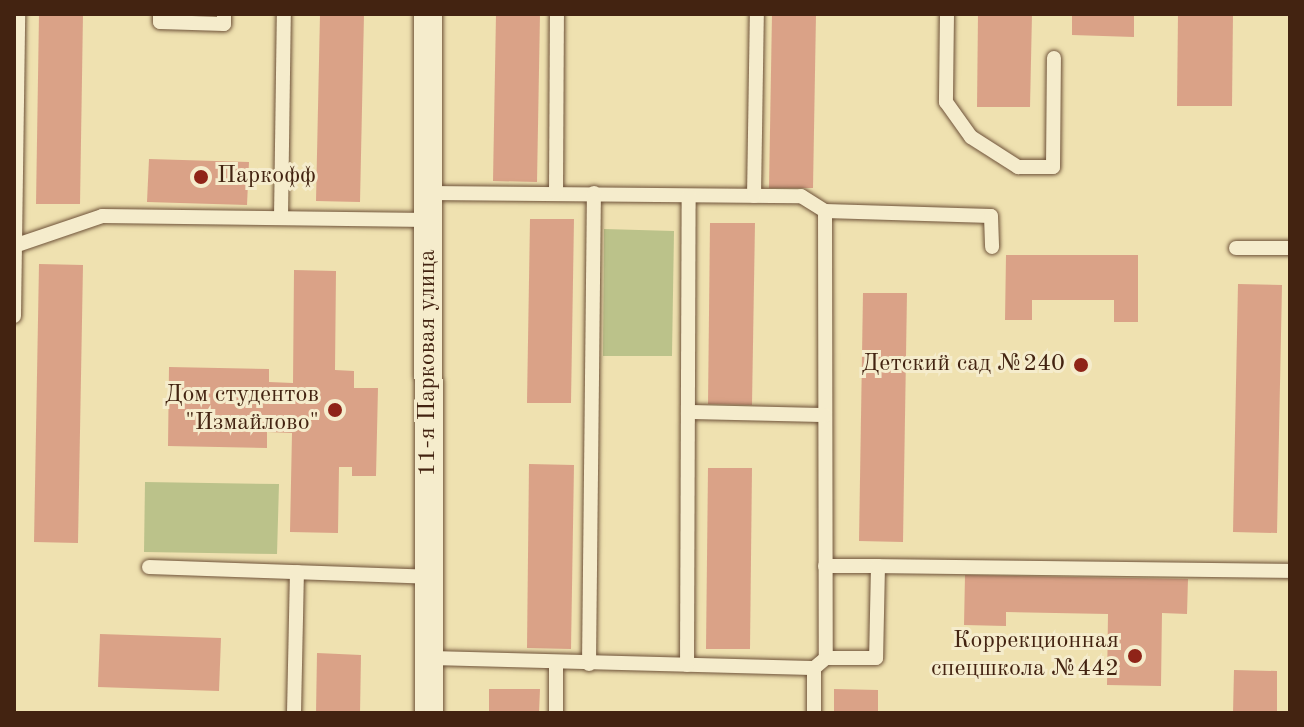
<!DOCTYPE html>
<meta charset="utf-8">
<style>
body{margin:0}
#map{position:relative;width:1304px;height:727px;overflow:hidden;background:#efe1b0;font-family:"Old Standard TT",serif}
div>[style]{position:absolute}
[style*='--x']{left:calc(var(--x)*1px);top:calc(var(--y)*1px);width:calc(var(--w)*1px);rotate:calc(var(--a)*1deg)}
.green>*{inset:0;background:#bbc28a}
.building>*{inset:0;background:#daa287}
.roads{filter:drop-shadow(0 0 2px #6e5239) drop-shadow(0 0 2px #6e5239)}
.lane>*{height:14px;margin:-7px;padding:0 7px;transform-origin:7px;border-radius:7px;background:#f5eccc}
.street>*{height:28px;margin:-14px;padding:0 14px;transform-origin:14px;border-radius:14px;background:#f5eccc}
.dots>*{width:22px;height:22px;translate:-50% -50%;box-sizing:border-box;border:4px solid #f5eccc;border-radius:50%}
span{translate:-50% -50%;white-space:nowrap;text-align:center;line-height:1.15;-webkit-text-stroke:6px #f5eccc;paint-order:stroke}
.poi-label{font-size:24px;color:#432311}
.left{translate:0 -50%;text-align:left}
.right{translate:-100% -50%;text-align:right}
.street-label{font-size:24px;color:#432311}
.frame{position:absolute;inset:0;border:16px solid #432311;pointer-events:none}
</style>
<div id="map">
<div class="green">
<div style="clip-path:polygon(604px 229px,674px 231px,672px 356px,603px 356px)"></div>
<div style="clip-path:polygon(145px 482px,279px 484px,277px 554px,144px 552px)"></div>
</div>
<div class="building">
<div style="clip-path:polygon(39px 14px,83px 14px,80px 204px,36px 204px)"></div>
<div style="clip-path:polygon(320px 14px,364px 14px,360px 202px,316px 201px)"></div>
<div style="clip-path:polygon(496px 14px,540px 14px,537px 182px,493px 181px)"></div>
<div style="clip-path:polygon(772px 14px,816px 14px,813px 188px,769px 188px)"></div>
<div style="clip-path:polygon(978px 14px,1032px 14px,1030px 107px,977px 107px)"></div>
<div style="clip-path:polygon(1072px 14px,1134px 14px,1134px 37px,1072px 35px)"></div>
<div style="clip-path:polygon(1178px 14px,1233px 14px,1232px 106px,1177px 106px)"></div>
<div style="clip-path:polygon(149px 159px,249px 162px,247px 205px,147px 202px)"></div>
<div style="clip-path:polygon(530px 219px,574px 219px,571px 403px,527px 403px)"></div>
<div style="clip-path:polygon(710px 223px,755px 223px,752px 405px,708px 404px)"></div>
<div style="clip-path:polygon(1006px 255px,1138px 255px,1138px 322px,1114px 322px,1114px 300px,1032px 300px,1032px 320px,1005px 320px)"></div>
<div style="clip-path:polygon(39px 264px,83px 265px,78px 543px,34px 542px)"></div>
<div style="clip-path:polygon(294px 270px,336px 271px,335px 370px,354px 371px,354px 388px,378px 388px,376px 476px,352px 476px,352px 467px,339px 467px,338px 533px,290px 532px,292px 433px,267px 432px,267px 448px,168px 446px,169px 367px,269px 369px,269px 382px,293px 383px)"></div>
<div style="clip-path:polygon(1238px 284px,1282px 285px,1277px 533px,1233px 532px)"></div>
<div style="clip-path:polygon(863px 293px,907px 293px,903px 542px,859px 541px)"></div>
<div style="clip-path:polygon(529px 464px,574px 465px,571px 649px,527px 648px)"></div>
<div style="clip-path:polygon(708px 468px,752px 468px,750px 649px,706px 649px)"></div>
<div style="clip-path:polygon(965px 575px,1188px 579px,1187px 614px,1162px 613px,1161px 686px,1107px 685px,1108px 614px,1006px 612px,1006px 626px,964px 625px)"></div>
<div style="clip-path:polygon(100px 634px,221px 638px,219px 691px,98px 687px)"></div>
<div style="clip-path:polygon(317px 653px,361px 655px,360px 713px,316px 713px)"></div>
<div style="clip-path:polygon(1234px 670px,1277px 671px,1277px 713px,1233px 713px)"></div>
<div style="clip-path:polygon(489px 689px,540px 689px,539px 713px,489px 713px)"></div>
<div style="clip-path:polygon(834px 689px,878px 690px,878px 713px,834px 713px)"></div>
</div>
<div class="roads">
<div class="lane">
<div style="--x:160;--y:14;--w:8;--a:90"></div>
<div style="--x:160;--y:22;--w:64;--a:1.8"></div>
<div style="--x:224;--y:24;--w:10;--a:-90"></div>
<div style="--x:947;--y:14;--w:88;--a:90.7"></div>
<div style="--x:946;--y:102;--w:43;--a:54.5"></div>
<div style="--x:971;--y:137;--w:56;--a:32.6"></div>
<div style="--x:1018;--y:167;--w:35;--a:0"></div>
<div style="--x:1053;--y:167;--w:109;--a:-89.5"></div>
<div style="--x:428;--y:193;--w:373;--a:0.5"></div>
<div style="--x:801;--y:196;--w:28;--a:32"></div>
<div style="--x:825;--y:211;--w:447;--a:89.9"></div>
<div style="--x:826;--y:658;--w:16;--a:140"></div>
<div style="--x:556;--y:193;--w:179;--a:-89.7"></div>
<div style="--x:754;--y:196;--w:182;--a:-89.1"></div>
<div style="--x:825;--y:211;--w:166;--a:1.7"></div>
<div style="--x:991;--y:216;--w:31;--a:88"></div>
<div style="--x:281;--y:217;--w:203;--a:-89.2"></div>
<div style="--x:14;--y:246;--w:93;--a:-18.8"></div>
<div style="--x:102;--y:216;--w:326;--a:0.7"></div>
<div style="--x:1236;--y:248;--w:54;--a:0"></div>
<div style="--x:14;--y:316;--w:302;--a:-89.2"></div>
<div style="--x:688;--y:412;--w:137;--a:1.3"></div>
<div style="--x:825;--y:566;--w:53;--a:0"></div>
<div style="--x:878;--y:566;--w:92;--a:91.2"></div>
<div style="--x:876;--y:658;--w:50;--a:180"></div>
<div style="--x:878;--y:566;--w:412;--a:0.7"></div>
<div style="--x:149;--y:567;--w:280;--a:2"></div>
<div style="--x:429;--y:658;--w:385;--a:1.5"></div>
<div style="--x:814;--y:668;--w:45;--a:90"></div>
<div style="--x:556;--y:662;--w:51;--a:90"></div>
<div style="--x:589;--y:664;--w:471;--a:-89.4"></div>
<div style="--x:687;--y:665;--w:469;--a:-89.8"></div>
<div style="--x:294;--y:713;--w:141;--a:-88.8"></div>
</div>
<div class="street">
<div style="--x:428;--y:14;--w:699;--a:89.92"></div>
</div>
</div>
<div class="dots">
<div style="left:201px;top:177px;background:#8f2418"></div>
<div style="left:1081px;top:365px;background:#8f2418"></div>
<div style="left:335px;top:410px;background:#8f2418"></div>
<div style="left:1135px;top:656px;background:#8f2418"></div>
</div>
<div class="poi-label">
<span class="left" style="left:217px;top:177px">Паркофф</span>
<span class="right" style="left:1065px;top:365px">Детский сад №240</span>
<span class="right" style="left:319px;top:410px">Дом студентов<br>"Измайлово"</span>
<span class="right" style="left:1119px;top:656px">Коррекционная<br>спецшкола №442</span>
</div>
<div class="street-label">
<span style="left:429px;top:363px;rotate:-90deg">11-я Парковая улица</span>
</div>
<div class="frame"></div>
</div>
